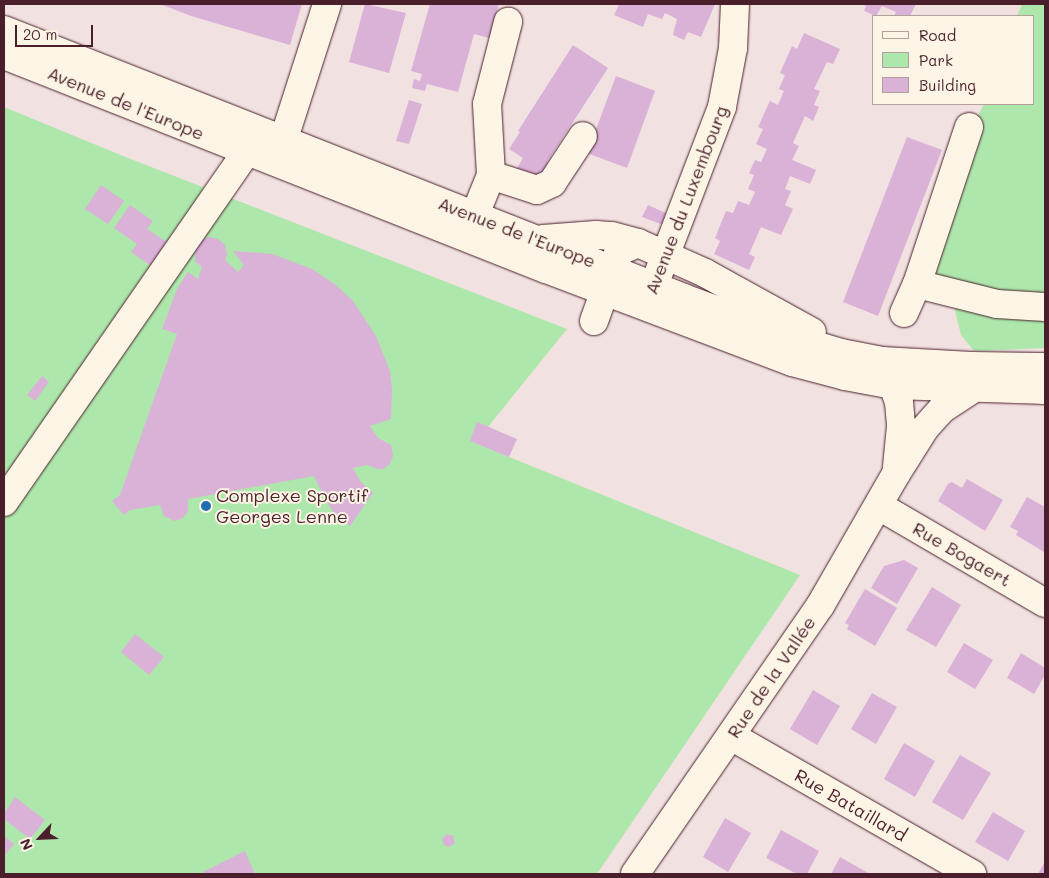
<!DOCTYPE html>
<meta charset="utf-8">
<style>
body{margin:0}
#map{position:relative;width:1049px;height:878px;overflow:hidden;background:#f2e1e1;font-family:Mali,sans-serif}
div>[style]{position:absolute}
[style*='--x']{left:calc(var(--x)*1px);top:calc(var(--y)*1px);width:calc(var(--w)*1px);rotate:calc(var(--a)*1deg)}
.green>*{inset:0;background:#ade7ac}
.building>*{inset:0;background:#dab1d7}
.roads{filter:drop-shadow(0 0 1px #4a1f2b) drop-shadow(0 0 1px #4a1f2b)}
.minor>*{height:28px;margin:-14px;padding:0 14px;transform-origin:14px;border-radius:14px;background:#fcf5e5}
.dots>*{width:14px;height:14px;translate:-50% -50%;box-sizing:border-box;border:2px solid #fcf5e5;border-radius:50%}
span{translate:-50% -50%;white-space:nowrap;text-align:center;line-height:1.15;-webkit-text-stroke:4px #fcf5e5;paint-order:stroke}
.street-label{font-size:18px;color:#4a1f2b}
.poi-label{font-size:18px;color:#4a1f2b}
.left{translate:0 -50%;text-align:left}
.frame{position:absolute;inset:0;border:5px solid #4a1f2b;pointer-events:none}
.legend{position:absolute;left:872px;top:15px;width:162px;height:90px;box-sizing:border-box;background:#fcf5e5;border:1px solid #b59f9b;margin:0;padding:6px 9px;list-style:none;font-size:15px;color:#4a1f2b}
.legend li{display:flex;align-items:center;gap:10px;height:25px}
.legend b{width:25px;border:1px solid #b59f9b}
.north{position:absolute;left:15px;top:813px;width:50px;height:50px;-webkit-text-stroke:4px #fcf5e5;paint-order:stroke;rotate:245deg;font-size:14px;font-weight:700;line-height:20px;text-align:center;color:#4a1f2b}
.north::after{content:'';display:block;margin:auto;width:18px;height:22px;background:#4a1f2b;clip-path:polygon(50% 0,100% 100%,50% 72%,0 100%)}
.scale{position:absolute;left:15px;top:25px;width:78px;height:22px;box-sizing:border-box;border:2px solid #4a1f2b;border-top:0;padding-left:6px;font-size:15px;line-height:18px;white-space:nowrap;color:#4a1f2b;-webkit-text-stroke:4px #fcf5e5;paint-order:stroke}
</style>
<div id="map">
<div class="green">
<div style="clip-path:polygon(1022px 4px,1045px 4px,1045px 348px,974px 351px,961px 335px,954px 307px,917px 284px,964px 143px,984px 104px,1033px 104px,1033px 16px,1017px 16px)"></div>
<div style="clip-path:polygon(4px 107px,123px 156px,567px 329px,475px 443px,800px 575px,597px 874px,4px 874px)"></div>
</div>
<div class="building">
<div style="clip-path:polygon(160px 4px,302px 4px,290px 45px,191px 16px)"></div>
<div style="clip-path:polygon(365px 4px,406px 13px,389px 73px,349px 62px)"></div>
<div style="clip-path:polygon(430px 4px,499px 4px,489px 38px,474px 34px,458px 92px,427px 84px,425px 91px,412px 88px,414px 79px,420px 81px,422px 74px,411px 71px)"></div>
<div style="clip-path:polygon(619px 4px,715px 4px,701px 37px,688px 32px,684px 40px,673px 35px,677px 19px,665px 13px,662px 19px,648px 14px,643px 27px,614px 15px)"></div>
<div style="clip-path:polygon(861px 4px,916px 4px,910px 16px,894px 16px,896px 12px,882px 6px,876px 16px,864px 11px,866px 6px)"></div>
<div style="clip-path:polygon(804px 33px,840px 49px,833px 64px,827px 62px,814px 89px,820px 91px,814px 105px,819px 107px,813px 121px,805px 116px,793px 143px,799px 146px,792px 160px,816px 170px,810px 184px,790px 176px,785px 189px,791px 191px,785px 205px,793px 209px,781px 235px,761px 227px,749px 254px,755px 257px,749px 270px,714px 254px,720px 241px,715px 238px,726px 211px,733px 213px,738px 201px,749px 205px,755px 192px,748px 189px,754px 175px,749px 173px,755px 160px,761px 162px,767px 149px,756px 144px,763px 129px,758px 127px,770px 101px,778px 105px,784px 91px,779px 89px,785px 75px,780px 73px,792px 46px,797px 49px)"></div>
<div style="clip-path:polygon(573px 45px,608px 68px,547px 162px,552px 165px,543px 180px,514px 173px,523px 158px,509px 149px,520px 132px,518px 131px)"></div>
<div style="clip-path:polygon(616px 76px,655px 91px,627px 168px,587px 153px)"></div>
<div style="clip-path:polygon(409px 100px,422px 104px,409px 144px,396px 141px)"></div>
<div style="clip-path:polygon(907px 137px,942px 150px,878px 316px,843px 302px)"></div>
<div style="clip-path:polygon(101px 185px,124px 201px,108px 224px,85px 209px)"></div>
<div style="clip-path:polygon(130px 205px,153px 221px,147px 229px,170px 244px,154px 268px,131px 252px,137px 244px,114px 228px)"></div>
<div style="clip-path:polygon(648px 205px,670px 215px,666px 226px,642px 217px)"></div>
<div style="clip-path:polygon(209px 237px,218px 239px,225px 245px,227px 254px,225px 260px,238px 272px,244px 265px,233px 251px,272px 254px,312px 269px,336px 285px,353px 301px,376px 336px,390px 371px,392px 389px,391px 419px,370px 426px,378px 438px,391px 445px,393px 456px,390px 464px,383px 469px,377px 469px,367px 465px,353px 468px,360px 481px,373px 493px,350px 526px,334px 513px,325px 499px,314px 476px,188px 499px,188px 511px,183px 518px,175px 521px,164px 516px,160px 505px,130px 510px,124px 515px,112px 501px,120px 495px,177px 334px,162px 329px,177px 289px,188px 272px,198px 279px,202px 267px,195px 261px,195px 248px,200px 241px)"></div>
<div style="clip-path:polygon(42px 376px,49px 382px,35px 401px,27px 395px)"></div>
<div style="clip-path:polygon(477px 422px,517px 439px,509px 457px,470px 441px)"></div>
<div style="clip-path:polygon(967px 479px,1003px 500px,985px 531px,938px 501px,948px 484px,952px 482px,962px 488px)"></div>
<div style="clip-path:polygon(1027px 497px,1045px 507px,1044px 552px,1016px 535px,1018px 531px,1010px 527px)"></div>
<div style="clip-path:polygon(904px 560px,918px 568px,897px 604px,871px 588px,884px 566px)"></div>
<div style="clip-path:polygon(932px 587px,961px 605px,936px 647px,906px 630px)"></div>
<div style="clip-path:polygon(865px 589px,897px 608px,875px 646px,847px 629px,849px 625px,845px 623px)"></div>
<div style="clip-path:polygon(135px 634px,164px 657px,149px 675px,121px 652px)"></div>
<div style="clip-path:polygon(964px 643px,993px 660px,975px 689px,947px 672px)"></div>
<div style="clip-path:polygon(1021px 653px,1045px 668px,1045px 675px,1034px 694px,1007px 678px)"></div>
<div style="clip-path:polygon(813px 690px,840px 706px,817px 745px,790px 729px)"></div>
<div style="clip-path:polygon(872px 693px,897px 707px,876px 744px,851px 729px)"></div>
<div style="clip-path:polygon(904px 743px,935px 761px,915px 797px,884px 779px)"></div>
<div style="clip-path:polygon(960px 755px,991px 773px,963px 820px,932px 802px)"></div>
<div style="clip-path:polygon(15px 797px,45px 820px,30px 839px,4px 819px,4px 814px)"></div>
<div style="clip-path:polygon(993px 812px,1025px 831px,1008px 861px,975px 842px)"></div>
<div style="clip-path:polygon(725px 818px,751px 833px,728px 872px,703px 857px)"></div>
<div style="clip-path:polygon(781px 830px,819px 851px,807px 874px,797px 874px,766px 858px)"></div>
<div style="clip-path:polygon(447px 834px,453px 836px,455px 843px,449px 847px,444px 845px,442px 839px)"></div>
<div style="clip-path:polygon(4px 836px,14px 844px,4px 856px)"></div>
<div style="clip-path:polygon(245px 851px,255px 874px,204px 874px,203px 872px)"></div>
<div style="clip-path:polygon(840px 857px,870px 874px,831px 874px)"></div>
<div style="clip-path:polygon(1045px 861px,1045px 874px,1038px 874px)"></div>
</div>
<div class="roads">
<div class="minor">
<div style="--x:4;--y:30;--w:731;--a:21.51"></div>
<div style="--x:684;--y:298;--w:117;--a:20.4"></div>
<div style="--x:794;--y:339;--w:49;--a:16.6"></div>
<div style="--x:841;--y:353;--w:42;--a:11"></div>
<div style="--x:882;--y:361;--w:89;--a:3.2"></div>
<div style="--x:971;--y:366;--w:74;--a:0.8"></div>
<div style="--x:4;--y:55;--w:583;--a:21.55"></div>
<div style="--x:546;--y:269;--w:263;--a:20.7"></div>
<div style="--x:792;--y:362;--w:55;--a:14.8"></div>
<div style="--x:845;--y:376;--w:49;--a:10.6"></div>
<div style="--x:893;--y:385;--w:152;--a:1.9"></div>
<div style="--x:969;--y:127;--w:165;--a:108.3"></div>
<div style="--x:917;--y:284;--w:82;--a:14"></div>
<div style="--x:997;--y:304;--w:48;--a:3.6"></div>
<div style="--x:278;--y:157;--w:161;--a:-72.2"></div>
<div style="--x:491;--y:175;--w:71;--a:-93.2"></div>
<div style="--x:487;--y:104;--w:85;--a:-75.6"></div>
<div style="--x:468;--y:232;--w:61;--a:-68"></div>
<div style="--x:491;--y:175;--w:48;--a:18.1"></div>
<div style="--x:537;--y:190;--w:17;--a:-25"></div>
<div style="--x:552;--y:183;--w:56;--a:-56.6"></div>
<div style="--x:543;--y:239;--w:53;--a:-4.3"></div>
<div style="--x:596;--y:235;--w:16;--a:4"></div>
<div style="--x:612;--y:236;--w:27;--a:15"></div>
<div style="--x:659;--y:272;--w:177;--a:-69.1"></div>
<div style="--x:722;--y:107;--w:60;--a:-79.4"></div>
<div style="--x:733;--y:48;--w:44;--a:-87.4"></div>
<div style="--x:904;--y:313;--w:32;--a:-66"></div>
<div style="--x:594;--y:321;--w:71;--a:-70.3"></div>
<div style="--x:618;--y:254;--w:6;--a:-45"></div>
<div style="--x:622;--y:250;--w:17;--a:-24"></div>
<div style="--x:638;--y:243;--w:73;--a:24.1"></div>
<div style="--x:705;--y:273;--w:122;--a:28.9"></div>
<div style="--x:893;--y:385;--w:18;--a:71"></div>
<div style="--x:899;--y:402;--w:24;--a:85"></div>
<div style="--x:901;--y:426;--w:41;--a:95.6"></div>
<div style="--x:4;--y:502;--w:427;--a:-55.3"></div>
<div style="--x:879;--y:506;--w:192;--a:30.3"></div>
<div style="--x:731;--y:736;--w:278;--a:29.8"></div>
<div style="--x:635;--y:874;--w:326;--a:-55.4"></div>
<div style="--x:820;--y:606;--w:152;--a:-60.1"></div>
<div style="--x:896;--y:474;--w:54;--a:-57.8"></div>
<div style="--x:925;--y:428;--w:25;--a:-48"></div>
<div style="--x:942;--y:409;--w:37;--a:-33"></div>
</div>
</div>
<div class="dots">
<div style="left:206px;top:506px;background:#1f6fb2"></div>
</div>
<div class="street-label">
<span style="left:126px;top:103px;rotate:22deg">Avenue de l'Europe</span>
<span style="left:686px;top:200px;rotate:-69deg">Avenue du Luxembourg</span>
<span style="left:517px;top:232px;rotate:21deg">Avenue de l'Europe</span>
<span style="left:962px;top:554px;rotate:30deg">Rue Bogaert</span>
<span style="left:771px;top:677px;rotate:-56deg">Rue de la Vallée</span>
<span style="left:851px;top:805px;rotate:30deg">Rue Bataillard</span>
</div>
<div class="poi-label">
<span class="left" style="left:216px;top:506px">Complexe Sportif<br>Georges Lenne</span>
</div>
<div class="frame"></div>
<ul class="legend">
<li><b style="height:6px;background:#fcf5e5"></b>Road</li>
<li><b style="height:14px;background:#ade7ac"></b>Park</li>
<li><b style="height:14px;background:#dab1d7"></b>Building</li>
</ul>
<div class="north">N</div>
<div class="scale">20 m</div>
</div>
